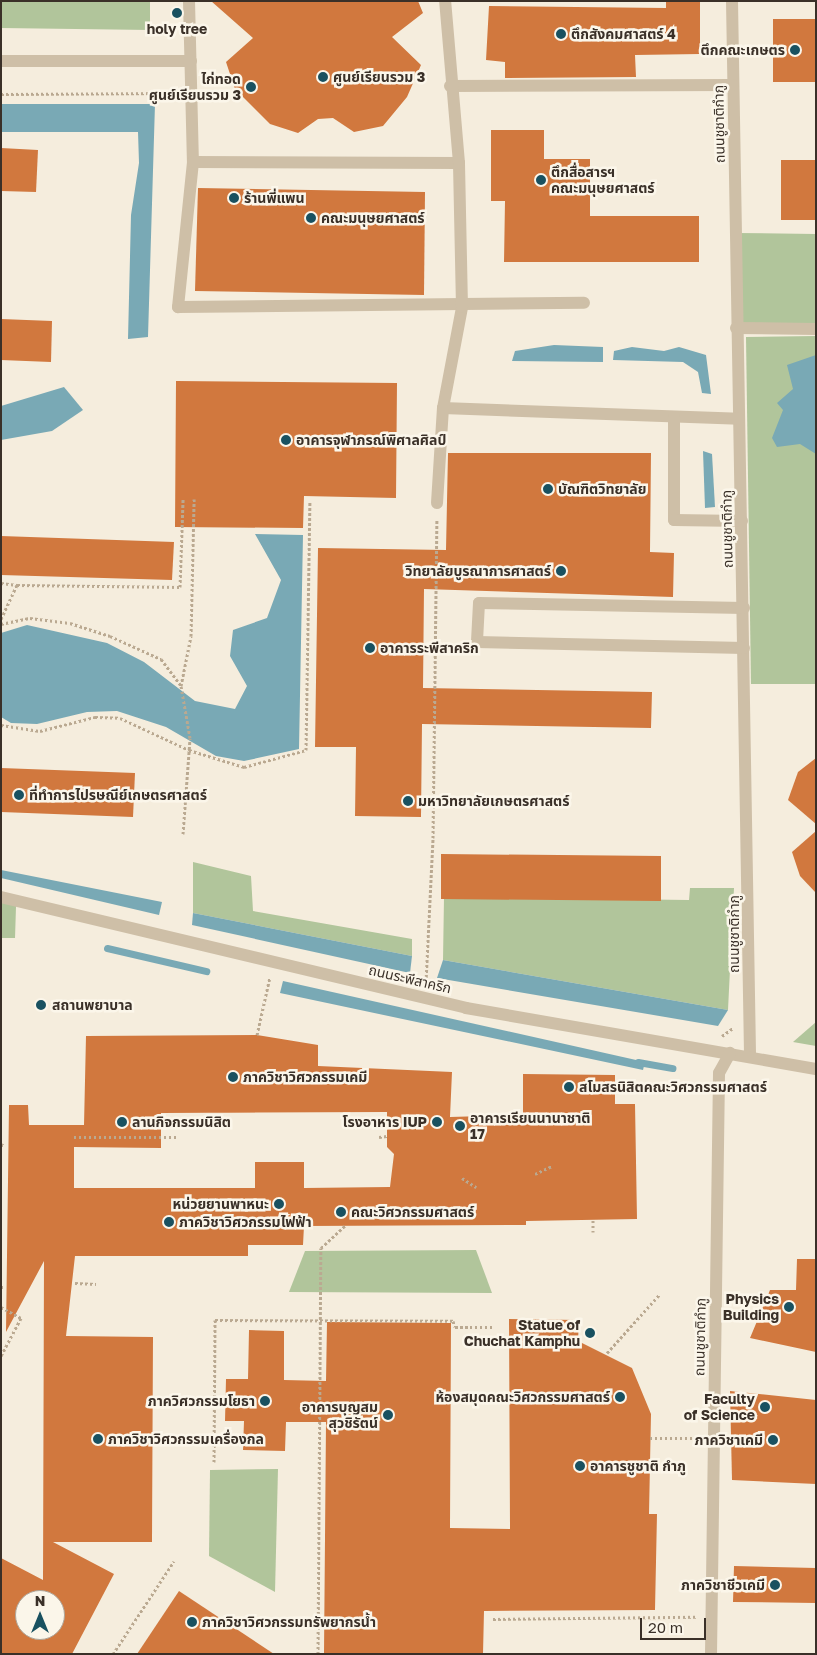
<!DOCTYPE html>
<meta charset="utf-8">
<style>
body{margin:0}
#map{position:relative;width:817px;height:1655px;overflow:hidden;background:#f5eddd;font-family:"Golos Text","Noto Sans Thai",sans-serif}
div>[style]{position:absolute}
[style*='--x']{left:calc(var(--x)*1px);top:calc(var(--y)*1px);width:calc(var(--w)*1px);rotate:calc(var(--a)*1deg)}
.green>*{inset:0;background:#b1c59b}
.water>*{inset:0;background:#79a9b5}
.stream>*{height:7px;margin:-3.5px;padding:0 3.5px;transform-origin:3.5px;border-radius:3.5px;background:#79a9b5}
.building>*{inset:0;background:#d1783e}
.path>*{height:3px;margin-top:-1.5px;transform-origin:0;background:repeating-linear-gradient(90deg,#baa991 0 2.5px,transparent 0 5px)}
.minor>*{height:12px;margin:-6px;padding:0 6px;transform-origin:6px;border-radius:6px;background:#cebfa7}
.dots>*{width:14px;height:14px;translate:-50% -50%;box-sizing:border-box;border:2px solid #fbf6ea;border-radius:50%}
span{translate:-50% -50%;white-space:nowrap;text-align:center;line-height:1.15;-webkit-text-stroke:5px #fbf6ea;paint-order:stroke}
.poi-label{font-size:14px;color:#3a3028;font-weight:700}
.left{translate:0 -50%;text-align:left}
.right{translate:-100% -50%;text-align:right}
.street-label{font-size:14px;color:#3a3028}
.frame{position:absolute;inset:0;border:2px solid #3a3028;pointer-events:none}
.north{position:absolute;left:15px;top:1590px;width:50px;height:50px;box-sizing:border-box;background:#fbf6ea;border:1px solid #aea79c;border-radius:50%;rotate:0deg;font-size:14px;font-weight:700;line-height:20px;text-align:center;color:#3a3028}
.north::after{content:'';display:block;margin:auto;width:18px;height:22px;background:#195160;clip-path:polygon(50% 0,100% 100%,50% 72%,0 100%)}
.scale{position:absolute;left:640px;top:1618px;width:66px;height:22px;box-sizing:border-box;border:2px solid #3a3028;border-top:0;padding-left:6px;font-size:15px;line-height:18px;white-space:nowrap;color:#3a3028;-webkit-text-stroke:4px #fbf6ea;paint-order:stroke}
</style>
<div id="map">
<div class="green">
<div style="clip-path:polygon(1px 1px,150px 1px,150px 30px,1px 28px)"></div>
<div style="clip-path:polygon(736px 233px,816px 234px,816px 329px,736px 328px)"></div>
<div style="clip-path:polygon(816px 336px,816px 684px,751px 684px,746px 337px)"></div>
<div style="clip-path:polygon(193px 862px,251px 876px,253px 911px,412px 939px,412px 956px,193px 913px)"></div>
<div style="clip-path:polygon(690px 888px,734px 888px,728px 1010px,443px 960px,444px 897px,689px 900px)"></div>
<div style="clip-path:polygon(1px 902px,16px 906px,15px 938px,1px 938px)"></div>
<div style="clip-path:polygon(816px 1022px,816px 1046px,793px 1042px)"></div>
<div style="clip-path:polygon(476px 1250px,492px 1293px,289px 1292px,305px 1251px)"></div>
<div style="clip-path:polygon(278px 1469px,275px 1592px,209px 1556px,210px 1470px)"></div>
</div>
<div class="water">
<div style="clip-path:polygon(1px 104px,155px 104px,148px 337px,128px 339px,131px 215px,139px 163px,138px 132px,1px 132px)"></div>
<div style="clip-path:polygon(554px 345px,603px 347px,603px 362px,512px 361px,515px 351px)"></div>
<div style="clip-path:polygon(632px 347px,664px 351px,679px 347px,706px 355px,711px 394px,702px 393px,698px 372px,683px 362px,613px 360px,614px 351px)"></div>
<div style="clip-path:polygon(816px 355px,816px 454px,800px 444px,777px 447px,772px 438px,783px 410px,777px 403px,793px 389px,787px 365px)"></div>
<div style="clip-path:polygon(64px 387px,83px 410px,52px 431px,1px 440px,1px 406px)"></div>
<div style="clip-path:polygon(703px 451px,712px 454px,715px 507px,705px 508px)"></div>
<div style="clip-path:polygon(255px 534px,303px 535px,299px 749px,244px 761px,216px 756px,166px 727px,117px 711px,87px 712px,37px 724px,11px 723px,1px 717px,1px 633px,27px 625px,107px 643px,144px 662px,195px 701px,235px 709px,247px 686px,230px 656px,233px 630px,267px 618px,281px 580px)"></div>
<div style="clip-path:polygon(1px 870px,162px 902px,159px 915px,1px 878px)"></div>
<div style="clip-path:polygon(193px 913px,412px 956px,410px 973px,192px 925px)"></div>
<div style="clip-path:polygon(443px 960px,728px 1010px,718px 1026px,437px 978px)"></div>
<div style="clip-path:polygon(283px 981px,645px 1062px,643px 1070px,280px 993px)"></div>
</div>
<div class="stream">
<div style="--x:107;--y:948;--w:102;--a:13.1"></div>
<div style="--x:638;--y:1062;--w:35;--a:10"></div>
</div>
<div class="building">
<div style="clip-path:polygon(211px 1px,418px 1px,423px 13px,392px 37px,421px 65px,407px 97px,383px 126px,354px 132px,333px 118px,318px 119px,298px 133px,270px 124px,235px 89px,226px 62px,253px 38px)"></div>
<div style="clip-path:polygon(666px 1px,700px 1px,700px 54px,635px 55px,636px 77px,505px 78px,505px 62px,486px 60px,489px 6px,666px 8px)"></div>
<div style="clip-path:polygon(773px 19px,816px 19px,816px 82px,773px 82px)"></div>
<div style="clip-path:polygon(491px 130px,544px 130px,544px 159px,590px 159px,590px 216px,699px 216px,699px 262px,504px 262px,505px 201px,491px 201px)"></div>
<div style="clip-path:polygon(1px 148px,38px 150px,36px 192px,1px 191px)"></div>
<div style="clip-path:polygon(781px 160px,816px 160px,816px 220px,781px 220px)"></div>
<div style="clip-path:polygon(198px 188px,425px 192px,424px 295px,195px 291px)"></div>
<div style="clip-path:polygon(1px 319px,52px 321px,51px 362px,1px 360px)"></div>
<div style="clip-path:polygon(176px 381px,397px 383px,396px 498px,304px 496px,303px 528px,175px 527px)"></div>
<div style="clip-path:polygon(448px 453px,651px 453px,650px 552px,674px 553px,673px 597px,424px 589px,423px 688px,652px 692px,651px 728px,422px 724px,421px 817px,355px 816px,356px 747px,315px 747px,318px 548px,446px 550px)"></div>
<div style="clip-path:polygon(1px 536px,174px 542px,172px 580px,1px 575px)"></div>
<div style="clip-path:polygon(816px 758px,816px 824px,788px 800px,798px 772px)"></div>
<div style="clip-path:polygon(1px 768px,135px 773px,133px 817px,1px 812px)"></div>
<div style="clip-path:polygon(816px 831px,816px 893px,800px 876px,792px 852px)"></div>
<div style="clip-path:polygon(441px 854px,661px 856px,661px 901px,441px 899px)"></div>
<div style="clip-path:polygon(evenodd,257px 1035px,318px 1045px,318px 1066px,452px 1072px,450px 1117px,523px 1115px,523px 1074px,615px 1075px,615px 1104px,635px 1104px,637px 1219px,526px 1221px,526px 1225px,304px 1226px,303px 1245px,248px 1245px,248px 1256px,75px 1256px,66px 1336px,153px 1337px,152px 1542px,53px 1542px,114px 1574px,72px 1654px,1px 1654px,1px 1558px,43px 1580px,44px 1261px,6px 1332px,9px 1105px,28px 1105px,29px 1125px,84px 1125px,86px 1036px,257px 1035px,387px 1112px,387px 1147px,394px 1154px,390px 1187px,304px 1188px,304px 1162px,255px 1162px,255px 1188px,74px 1188px,74px 1147px,161px 1148px,161px 1113px,387px 1112px,257px 1035px,25px 1600px,55px 1600px,55px 1630px,25px 1630px,25px 1600px)"></div>
<div style="clip-path:polygon(797px 1259px,816px 1259px,816px 1352px,750px 1338px,770px 1290px,796px 1290px)"></div>
<div style="clip-path:polygon(509px 1319px,579px 1320px,578px 1341px,632px 1368px,651px 1414px,649px 1514px,657px 1514px,655px 1610px,484px 1611px,483px 1654px,324px 1654px,326px 1422px,286px 1422px,285px 1451px,243px 1450px,244px 1421px,225px 1421px,226px 1379px,248px 1379px,249px 1330px,284px 1331px,284px 1380px,326px 1381px,327px 1322px,451px 1323px,450px 1528px,510px 1529px)"></div>
<div style="clip-path:polygon(730px 1391px,816px 1400px,816px 1484px,732px 1480px)"></div>
<div style="clip-path:polygon(734px 1566px,816px 1568px,816px 1603px,733px 1602px)"></div>
<div style="clip-path:polygon(179px 1591px,274px 1654px,137px 1654px)"></div>
</div>
<div class="path">
<div style="--x:1;--y:94;--w:175;--a:-0.3"></div>
<div style="--x:1;--y:583;--w:16;--a:7"></div>
<div style="--x:1;--y:619;--w:38;--a:-65"></div>
<div style="--x:17;--y:585;--w:163;--a:0.7"></div>
<div style="--x:180;--y:587;--w:88;--a:-88"></div>
<div style="--x:1;--y:624;--w:30;--a:-12"></div>
<div style="--x:30;--y:618;--w:40;--a:7.1"></div>
<div style="--x:70;--y:623;--w:42;--a:18"></div>
<div style="--x:110;--y:636;--w:56;--a:24.3"></div>
<div style="--x:161;--y:659;--w:34;--a:53"></div>
<div style="--x:1;--y:725;--w:39;--a:9"></div>
<div style="--x:40;--y:731;--w:57;--a:-14.3"></div>
<div style="--x:95;--y:717;--w:25;--a:2"></div>
<div style="--x:120;--y:718;--w:76;--a:24.9"></div>
<div style="--x:189;--y:750;--w:58;--a:17.2"></div>
<div style="--x:244;--y:767;--w:64;--a:-15.3"></div>
<div style="--x:306;--y:750;--w:249;--a:-89.1"></div>
<div style="--x:183;--y:834;--w:96;--a:-85.8"></div>
<div style="--x:190;--y:738;--w:53;--a:-99.8"></div>
<div style="--x:181;--y:686;--w:51;--a:-78.7"></div>
<div style="--x:191;--y:636;--w:137;--a:-88.7"></div>
<div style="--x:426;--y:982;--w:144;--a:-87.2"></div>
<div style="--x:433;--y:838;--w:319;--a:-89.3"></div>
<div style="--x:257;--y:1035;--w:59;--a:-77.4"></div>
<div style="--x:722;--y:1036;--w:14;--a:-36"></div>
<div style="--x:74;--y:1137;--w:104;--a:0"></div>
<div style="--x:379;--y:1137;--w:8;--a:-7"></div>
<div style="--x:1;--y:1144;--w:4;--a:27"></div>
<div style="--x:535;--y:1174;--w:19;--a:-25"></div>
<div style="--x:462;--y:1178;--w:17;--a:33"></div>
<div style="--x:593;--y:1220;--w:12;--a:90"></div>
<div style="--x:75;--y:1283;--w:21;--a:3"></div>
<div style="--x:1;--y:1287;--w:5;--a:0"></div>
<div style="--x:1;--y:1307;--w:23;--a:29"></div>
<div style="--x:21;--y:1318;--w:43;--a:117.8"></div>
<div style="--x:607;--y:1353;--w:79;--a:-48.1"></div>
<div style="--x:495;--y:1397;--w:15;--a:-4"></div>
<div style="--x:650;--y:1438;--w:47;--a:0"></div>
<div style="--x:214;--y:1462;--w:142;--a:-89.6"></div>
<div style="--x:215;--y:1320;--w:238;--a:0.2"></div>
<div style="--x:453;--y:1321;--w:6;--a:72"></div>
<div style="--x:455;--y:1327;--w:40;--a:0"></div>
<div style="--x:493;--y:1619;--w:203;--a:-0.6"></div>
<div style="--x:113;--y:1654;--w:111;--a:-56.7"></div>
<div style="--x:318;--y:1654;--w:406;--a:-89.6"></div>
<div style="--x:321;--y:1248;--w:33;--a:-43"></div>
</div>
<div class="minor">
<div style="--x:189;--y:1;--w:161;--a:88.6"></div>
<div style="--x:193;--y:162;--w:146;--a:95.9"></div>
<div style="--x:178;--y:307;--w:406;--a:-0.6"></div>
<div style="--x:732;--y:1;--w:1055;--a:89.02"></div>
<div style="--x:1;--y:61;--w:190;--a:0"></div>
<div style="--x:450;--y:86;--w:283;--a:-0.2"></div>
<div style="--x:193;--y:162;--w:266;--a:0.2"></div>
<div style="--x:736;--y:328;--w:80;--a:0.7"></div>
<div style="--x:443;--y:408;--w:296;--a:2.1"></div>
<div style="--x:674;--y:417;--w:103;--a:90"></div>
<div style="--x:674;--y:520;--w:68;--a:0.8"></div>
<div style="--x:437;--y:503;--w:95;--a:-86.4"></div>
<div style="--x:443;--y:408;--w:103;--a:-79.3"></div>
<div style="--x:462;--y:307;--w:144;--a:-91.2"></div>
<div style="--x:459;--y:163;--w:163;--a:-94.9"></div>
<div style="--x:744;--y:608;--w:265;--a:-178.9"></div>
<div style="--x:479;--y:603;--w:39;--a:93"></div>
<div style="--x:477;--y:642;--w:267;--a:1.3"></div>
<div style="--x:1;--y:897;--w:478;--a:13.4"></div>
<div style="--x:466;--y:1008;--w:355;--a:9.9"></div>
<div style="--x:711;--y:1654;--w:581;--a:-89.21"></div>
<div style="--x:719;--y:1073;--w:23;--a:-61"></div>
</div>
<div class="dots">
<div style="left:177px;top:13px;background:#195160"></div>
<div style="left:561px;top:34px;background:#195160"></div>
<div style="left:795px;top:50px;background:#195160"></div>
<div style="left:323px;top:77px;background:#195160"></div>
<div style="left:251px;top:87px;background:#195160"></div>
<div style="left:541px;top:180px;background:#195160"></div>
<div style="left:234px;top:198px;background:#195160"></div>
<div style="left:311px;top:218px;background:#195160"></div>
<div style="left:286px;top:440px;background:#195160"></div>
<div style="left:548px;top:489px;background:#195160"></div>
<div style="left:561px;top:571px;background:#195160"></div>
<div style="left:370px;top:648px;background:#195160"></div>
<div style="left:19px;top:795px;background:#195160"></div>
<div style="left:408px;top:801px;background:#195160"></div>
<div style="left:41px;top:1005px;background:#195160"></div>
<div style="left:233px;top:1077px;background:#195160"></div>
<div style="left:569px;top:1087px;background:#195160"></div>
<div style="left:122px;top:1122px;background:#195160"></div>
<div style="left:437px;top:1122px;background:#195160"></div>
<div style="left:460px;top:1126px;background:#195160"></div>
<div style="left:279px;top:1204px;background:#195160"></div>
<div style="left:341px;top:1212px;background:#195160"></div>
<div style="left:169px;top:1222px;background:#195160"></div>
<div style="left:789px;top:1307px;background:#195160"></div>
<div style="left:590px;top:1333px;background:#195160"></div>
<div style="left:620px;top:1397px;background:#195160"></div>
<div style="left:265px;top:1401px;background:#195160"></div>
<div style="left:765px;top:1407px;background:#195160"></div>
<div style="left:388px;top:1415px;background:#195160"></div>
<div style="left:98px;top:1439px;background:#195160"></div>
<div style="left:773px;top:1440px;background:#195160"></div>
<div style="left:580px;top:1466px;background:#195160"></div>
<div style="left:775px;top:1585px;background:#195160"></div>
<div style="left:192px;top:1622px;background:#195160"></div>
</div>
<div class="poi-label">
<span style="left:177px;top:29px">holy tree</span>
<span class="left" style="left:571px;top:34px">ตึกสังคมศาสตร์ 4</span>
<span class="right" style="left:785px;top:50px">ตึกคณะเกษตร</span>
<span class="left" style="left:333px;top:77px">ศูนย์เรียนรวม 3</span>
<span class="right" style="left:241px;top:87px">ไก่ทอด<br>ศูนย์เรียนรวม 3</span>
<span class="left" style="left:551px;top:180px">ตึกสื่อสารฯ<br>คณะมนุษยศาสตร์</span>
<span class="left" style="left:244px;top:198px">ร้านพี่แพน</span>
<span class="left" style="left:321px;top:218px">คณะมนุษยศาสตร์</span>
<span class="left" style="left:296px;top:440px">อาคารจุฬาภรณ์พิศาลศิลป์</span>
<span class="left" style="left:558px;top:489px">บัณฑิตวิทยาลัย</span>
<span class="right" style="left:551px;top:571px">วิทยาลัยบูรณาการศาสตร์</span>
<span class="left" style="left:380px;top:648px">อาคารระพีสาคริก</span>
<span class="left" style="left:29px;top:795px">ที่ทำการไปรษณีย์เกษตรศาสตร์</span>
<span class="left" style="left:418px;top:801px">มหาวิทยาลัยเกษตรศาสตร์</span>
<span class="left" style="left:52px;top:1005px">สถานพยาบาล</span>
<span class="left" style="left:243px;top:1077px">ภาควิชาวิศวกรรมเคมี</span>
<span class="left" style="left:579px;top:1087px">สโมสรนิสิตคณะวิศวกรรมศาสตร์</span>
<span class="left" style="left:470px;top:1126px">อาคารเรียนนานาชาติ<br>17</span>
<span class="left" style="left:132px;top:1122px">ลานกิจกรรมนิสิต</span>
<span class="right" style="left:427px;top:1122px">โรงอาหาร IUP</span>
<span class="right" style="left:269px;top:1204px">หน่วยยานพาหนะ</span>
<span class="left" style="left:351px;top:1212px">คณะวิศวกรรมศาสตร์</span>
<span class="left" style="left:179px;top:1222px">ภาควิชาวิศวกรรมไฟฟ้า</span>
<span class="right" style="left:779px;top:1307px">Physics<br>Building</span>
<span class="right" style="left:580px;top:1333px">Statue of<br>Chuchat Kamphu</span>
<span class="right" style="left:610px;top:1397px">ห้องสมุดคณะวิศวกรรมศาสตร์</span>
<span class="right" style="left:755px;top:1407px">Faculty<br>of Science</span>
<span class="right" style="left:255px;top:1401px">ภาควิศวกรรมโยธา</span>
<span class="right" style="left:378px;top:1415px">อาคารบุญสม<br>สุวชิรัตน์</span>
<span class="left" style="left:108px;top:1439px">ภาควิชาวิศวกรรมเครื่องกล</span>
<span class="right" style="left:763px;top:1440px">ภาควิชาเคมี</span>
<span class="left" style="left:590px;top:1466px">อาคารชูชาติ กำภู</span>
<span class="right" style="left:765px;top:1585px">ภาควิชาชีวเคมี</span>
<span class="left" style="left:202px;top:1622px">ภาควิชาวิศวกรรมทรัพยากรน้ำ</span>
</div>
<div class="street-label">
<span style="left:719px;top:124px;rotate:-91deg">ถนนชูชาติกำภู</span>
<span style="left:727px;top:529px;rotate:-91deg">ถนนชูชาติกำภู</span>
<span style="left:734px;top:934px;rotate:-90deg">ถนนชูชาติกำภู</span>
<span style="left:410px;top:979px;rotate:13deg">ถนนระพีสาคริก</span>
<span style="left:700px;top:1337px;rotate:-89deg">ถนนชูชาติกำภู</span>
</div>
<div class="frame"></div>
<div class="north">N</div>
<div class="scale">20 m</div>
</div>
